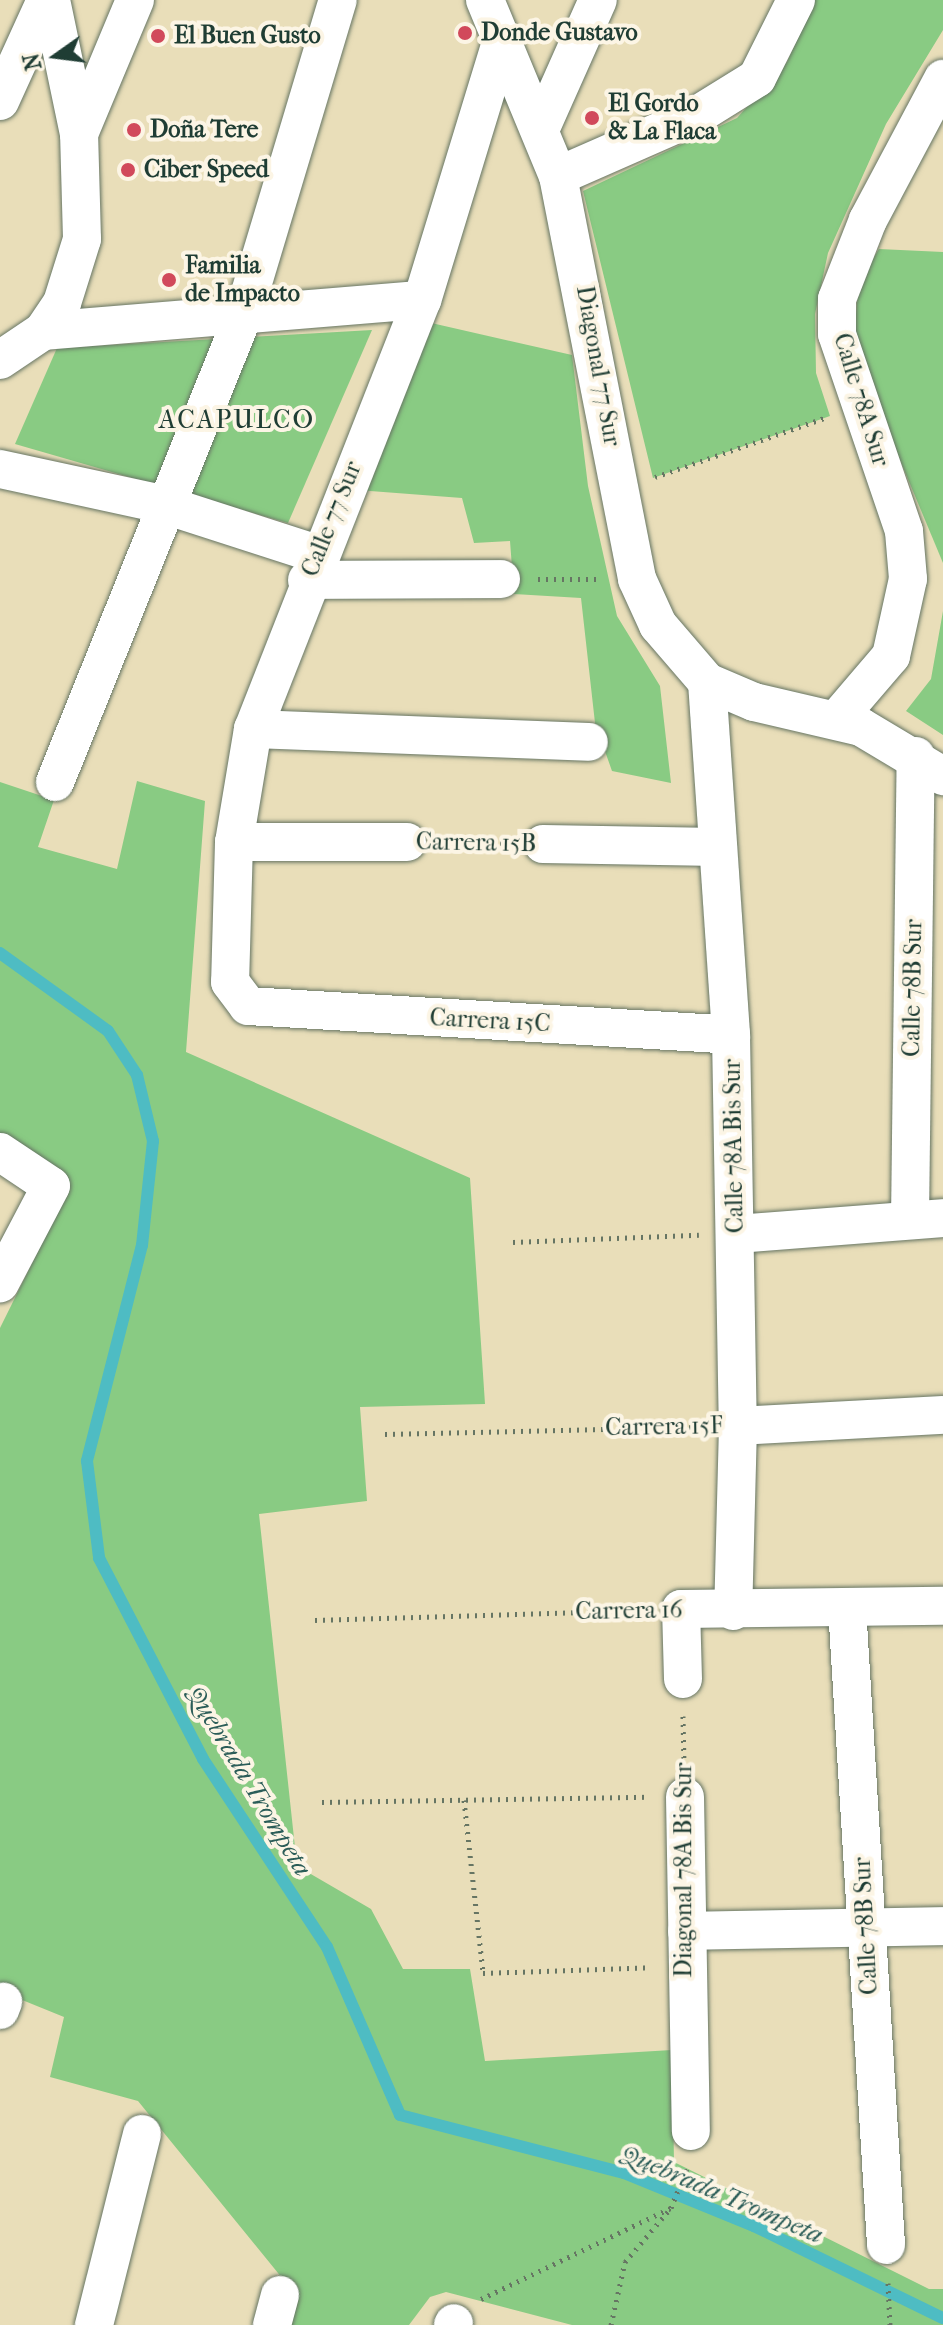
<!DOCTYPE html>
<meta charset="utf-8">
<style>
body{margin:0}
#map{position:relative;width:943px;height:2325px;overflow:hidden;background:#e9deb9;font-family:"IM FELL French Canon",serif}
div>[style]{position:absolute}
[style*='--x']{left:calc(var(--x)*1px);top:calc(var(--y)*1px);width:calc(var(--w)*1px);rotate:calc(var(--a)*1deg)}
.green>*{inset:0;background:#89cb83}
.stream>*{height:12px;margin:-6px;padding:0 6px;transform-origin:6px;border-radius:6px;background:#4ebcc3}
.path>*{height:5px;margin-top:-2.5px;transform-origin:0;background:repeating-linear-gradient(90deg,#667563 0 2px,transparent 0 8px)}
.roads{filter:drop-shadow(0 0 2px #667563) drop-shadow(0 0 2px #667563)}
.minor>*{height:38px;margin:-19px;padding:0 19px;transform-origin:19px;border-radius:19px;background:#fff}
.dots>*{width:22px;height:22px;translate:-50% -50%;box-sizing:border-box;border:4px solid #fcf5e5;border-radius:50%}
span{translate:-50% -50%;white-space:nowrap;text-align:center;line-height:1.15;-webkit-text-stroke:8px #fcf5e5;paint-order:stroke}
.poi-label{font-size:24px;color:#1f3d34;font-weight:700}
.left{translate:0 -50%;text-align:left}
.street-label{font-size:24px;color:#1f3d34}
.neighbourhood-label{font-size:26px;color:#1f3d34;letter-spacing:2px}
.water-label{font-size:26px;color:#2b5d58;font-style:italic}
.north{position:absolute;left:16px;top:16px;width:80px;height:80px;-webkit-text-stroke:6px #fcf5e5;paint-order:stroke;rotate:256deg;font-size:22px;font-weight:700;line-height:32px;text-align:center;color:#1f3d34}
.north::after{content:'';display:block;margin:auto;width:28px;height:36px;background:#1f3d34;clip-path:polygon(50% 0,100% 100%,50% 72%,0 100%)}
</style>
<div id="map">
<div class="green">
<div style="clip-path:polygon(815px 0,943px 0,943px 30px,886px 124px,828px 253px,815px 314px,816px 373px,830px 416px,653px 478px,583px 191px,737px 118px,787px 62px)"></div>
<div style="clip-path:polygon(879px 249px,943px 252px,943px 563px,862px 369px,855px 326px,859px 281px)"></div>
<div style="clip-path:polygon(427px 322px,572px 355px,588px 486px,617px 616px,660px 686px,671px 783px,612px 771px,595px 723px,581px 598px,514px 594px,510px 541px,474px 543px,462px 498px,357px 490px)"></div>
<div style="clip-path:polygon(372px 330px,288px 523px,15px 444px,57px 348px)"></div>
<div style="clip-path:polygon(943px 611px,943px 735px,906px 711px,931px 679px)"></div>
<div style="clip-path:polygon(137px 781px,205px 801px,186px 1052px,470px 1178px,485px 1404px,360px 1407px,367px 1501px,259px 1514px,297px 1866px,371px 1909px,403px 1969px,470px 1969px,485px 2061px,672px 2050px,674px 2162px,929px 2289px,943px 2289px,943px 2325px,572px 2325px,446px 2292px,430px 2297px,409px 2325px,283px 2325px,291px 2289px,138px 2101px,50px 2077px,64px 2017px,0 1991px,0 1328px,67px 1193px,0 1142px,0 782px,54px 800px,38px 847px,117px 869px)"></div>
</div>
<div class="stream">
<div style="--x:0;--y:953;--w:133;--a:35.8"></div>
<div style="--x:108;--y:1031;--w:53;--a:56.6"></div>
<div style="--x:137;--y:1075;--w:68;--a:76.4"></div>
<div style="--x:153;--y:1141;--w:105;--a:96"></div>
<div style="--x:142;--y:1245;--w:223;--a:104.3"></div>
<div style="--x:87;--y:1461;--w:98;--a:82.9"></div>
<div style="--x:99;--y:1558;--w:226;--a:62.6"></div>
<div style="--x:203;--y:1759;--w:225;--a:56.6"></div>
<div style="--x:327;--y:1947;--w:183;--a:66.5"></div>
<div style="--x:400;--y:2115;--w:231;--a:14.5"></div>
<div style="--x:624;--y:2173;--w:140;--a:22.2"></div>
<div style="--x:754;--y:2226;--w:210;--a:26"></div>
</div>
<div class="path">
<div style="--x:655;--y:477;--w:182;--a:-19.2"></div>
<div style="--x:538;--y:579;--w:62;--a:0"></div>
<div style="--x:444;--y:842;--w:62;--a:0.9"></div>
<div style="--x:513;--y:1242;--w:186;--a:-2.2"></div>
<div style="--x:385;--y:1434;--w:316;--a:-1.3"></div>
<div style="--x:315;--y:1620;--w:329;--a:-1.7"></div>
<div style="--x:683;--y:1716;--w:46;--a:88.8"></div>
<div style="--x:464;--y:1800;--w:174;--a:83.7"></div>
<div style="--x:483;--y:1973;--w:168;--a:-2"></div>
<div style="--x:322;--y:1802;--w:327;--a:-0.9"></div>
<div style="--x:888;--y:2283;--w:42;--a:87.3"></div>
<div style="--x:481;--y:2299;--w:211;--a:-25.6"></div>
<div style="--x:611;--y:2325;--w:65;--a:-77.5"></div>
<div style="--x:625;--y:2262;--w:71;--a:-49.6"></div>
<div style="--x:671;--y:2208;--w:43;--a:-68.2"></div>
</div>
<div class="roads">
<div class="minor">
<div style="--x:485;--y:0;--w:191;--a:67.5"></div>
<div style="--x:558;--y:176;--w:411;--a:78.9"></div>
<div style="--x:637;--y:579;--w:51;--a:65.5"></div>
<div style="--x:658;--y:625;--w:75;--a:49.3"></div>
<div style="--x:707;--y:682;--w:51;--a:23.1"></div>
<div style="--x:754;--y:702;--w:110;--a:13.2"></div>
<div style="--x:861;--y:727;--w:96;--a:30.9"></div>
<div style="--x:502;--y:39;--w:273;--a:107"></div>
<div style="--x:422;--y:300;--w:461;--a:111.5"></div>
<div style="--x:253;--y:729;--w:115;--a:99.5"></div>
<div style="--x:234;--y:842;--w:140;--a:91.6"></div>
<div style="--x:230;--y:982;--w:30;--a:53"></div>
<div style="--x:248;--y:1006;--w:484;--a:3.4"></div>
<div style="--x:0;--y:101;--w:111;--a:-65.5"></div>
<div style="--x:540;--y:130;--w:142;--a:-66"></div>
<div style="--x:79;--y:134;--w:145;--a:-67.3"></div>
<div style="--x:558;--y:176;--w:154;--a:-23.7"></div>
<div style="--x:699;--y:114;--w:68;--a:-31.8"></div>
<div style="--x:757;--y:78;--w:87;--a:-63.4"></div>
<div style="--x:43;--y:331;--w:380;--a:-4.7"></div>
<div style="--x:0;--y:360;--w:52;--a:-34"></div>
<div style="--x:43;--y:331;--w:34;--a:-56"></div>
<div style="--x:62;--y:303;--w:67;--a:-72.6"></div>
<div style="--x:82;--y:239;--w:105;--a:-91.6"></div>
<div style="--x:79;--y:134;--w:137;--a:-101.8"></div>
<div style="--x:0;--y:469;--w:166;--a:12.2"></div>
<div style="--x:162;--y:504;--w:163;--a:17.9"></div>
<div style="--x:307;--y:580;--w:194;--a:-0.3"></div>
<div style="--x:707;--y:682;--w:354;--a:86.1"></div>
<div style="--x:731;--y:1035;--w:391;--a:89"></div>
<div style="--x:738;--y:1426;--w:185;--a:91.5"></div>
<div style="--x:837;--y:719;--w:83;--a:-49.4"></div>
<div style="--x:891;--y:656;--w:79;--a:-77.6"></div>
<div style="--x:908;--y:579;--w:48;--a:-94.8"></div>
<div style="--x:904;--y:531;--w:208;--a:-108.8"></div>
<div style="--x:837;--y:334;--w:35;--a:-90"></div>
<div style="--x:837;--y:299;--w:85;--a:-68.6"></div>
<div style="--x:868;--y:220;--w:160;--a:-62"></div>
<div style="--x:253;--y:729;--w:336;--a:2.2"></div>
<div style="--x:55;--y:782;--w:502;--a:-68.03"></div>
<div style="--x:243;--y:316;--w:330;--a:-73.3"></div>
<div style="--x:234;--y:842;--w:173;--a:0"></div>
<div style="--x:543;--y:844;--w:175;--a:1"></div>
<div style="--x:0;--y:1152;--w:61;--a:33.7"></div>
<div style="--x:51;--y:1186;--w:110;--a:117.7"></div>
<div style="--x:910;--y:1220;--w:464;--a:-89.3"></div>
<div style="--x:736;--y:1234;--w:208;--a:-4.4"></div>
<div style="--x:738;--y:1426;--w:205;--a:-3.1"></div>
<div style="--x:847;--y:1607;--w:639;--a:86.5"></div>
<div style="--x:683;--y:1679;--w:70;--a:-91.6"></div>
<div style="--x:681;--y:1609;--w:262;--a:-0.7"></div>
<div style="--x:685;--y:1797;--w:334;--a:89"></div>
<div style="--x:687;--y:1931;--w:256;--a:-1.1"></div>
<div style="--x:0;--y:2010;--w:9;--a:-69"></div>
<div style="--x:94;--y:2325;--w:197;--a:-75.9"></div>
<div style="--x:272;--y:2325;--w:31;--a:-75"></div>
<div style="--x:453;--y:2325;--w:2;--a:-63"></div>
</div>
</div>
<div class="dots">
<div style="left:465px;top:33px;background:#d1495b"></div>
<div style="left:158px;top:36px;background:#d1495b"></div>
<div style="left:592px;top:118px;background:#d1495b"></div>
<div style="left:134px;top:130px;background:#d1495b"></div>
<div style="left:128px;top:170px;background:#d1495b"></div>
<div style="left:169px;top:280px;background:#d1495b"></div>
</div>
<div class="poi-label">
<span class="left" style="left:481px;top:33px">Donde Gustavo</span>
<span class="left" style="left:174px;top:36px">El Buen Gusto</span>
<span class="left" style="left:608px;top:118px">El Gordo<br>&amp; La Flaca</span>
<span class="left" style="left:150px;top:130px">Doña Tere</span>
<span class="left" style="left:144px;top:170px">Ciber Speed</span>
<span class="left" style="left:185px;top:280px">Familia<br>de Impacto</span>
</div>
<div class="street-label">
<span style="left:598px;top:366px;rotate:80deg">Diagonal 77 Sur</span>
<span style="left:861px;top:400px;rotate:73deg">Calle 78A Sur</span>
<span style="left:332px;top:519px;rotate:-68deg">Calle 77 Sur</span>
<span style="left:476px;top:843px;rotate:1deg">Carrera 15B</span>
<span style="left:913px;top:988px;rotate:-89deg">Calle 78B Sur</span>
<span style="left:490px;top:1021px;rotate:3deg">Carrera 15C</span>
<span style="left:734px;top:1146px;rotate:-91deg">Calle 78A Bis Sur</span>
<span style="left:664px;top:1427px;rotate:-1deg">Carrera 15F</span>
<span style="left:629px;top:1611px;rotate:-1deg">Carrera 16</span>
<span style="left:684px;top:1870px;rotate:-90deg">Diagonal 78A Bis Sur</span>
<span style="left:866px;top:1926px;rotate:-93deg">Calle 78B Sur</span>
</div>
<div class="neighbourhood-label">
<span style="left:237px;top:420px">ACAPULCO</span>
</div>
<div class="water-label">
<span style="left:249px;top:1781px;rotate:59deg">Quebrada Trompeta</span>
<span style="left:722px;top:2194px;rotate:23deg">Quebrada Trompeta</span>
</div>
<div class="north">N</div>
</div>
